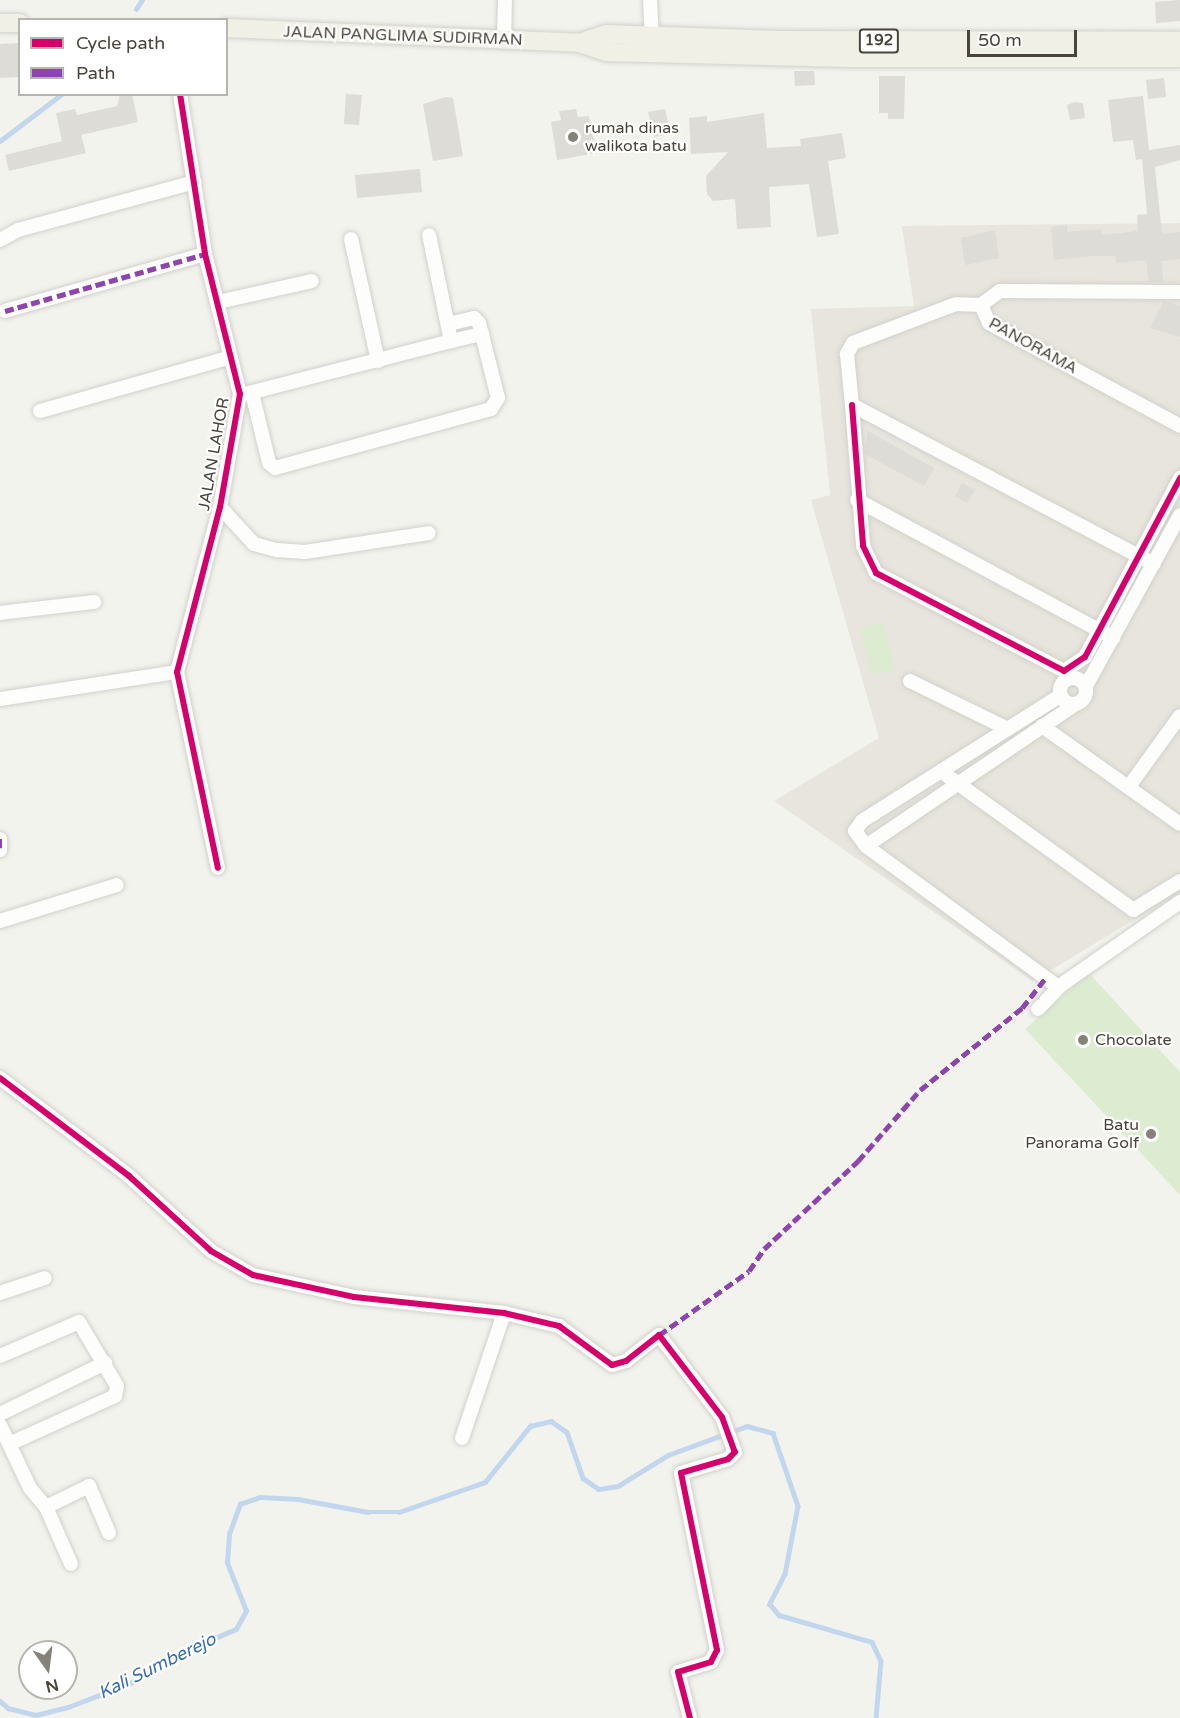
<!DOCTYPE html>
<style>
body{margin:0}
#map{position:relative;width:1180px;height:1718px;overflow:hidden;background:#f3f3ee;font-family:"Varela Round",sans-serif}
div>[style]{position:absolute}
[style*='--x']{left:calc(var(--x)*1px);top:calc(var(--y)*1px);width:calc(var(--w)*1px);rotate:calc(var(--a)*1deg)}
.residential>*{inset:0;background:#e7e5dd}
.green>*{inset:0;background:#ddecd0}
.stream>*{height:4.5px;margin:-2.25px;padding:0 2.25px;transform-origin:2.25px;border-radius:2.25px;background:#c2d7ee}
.building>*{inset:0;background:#dddcd6}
.roads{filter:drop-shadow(0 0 2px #d1d1cc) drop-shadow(0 0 2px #d1d1cc)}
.minor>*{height:14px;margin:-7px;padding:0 7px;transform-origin:7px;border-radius:7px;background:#fdfdfc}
.minor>.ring{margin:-7px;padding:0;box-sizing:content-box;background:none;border:14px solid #fdfdfc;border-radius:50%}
.major>*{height:18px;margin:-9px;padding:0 9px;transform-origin:9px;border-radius:9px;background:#f1f0e6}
.quiet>*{height:4.5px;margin-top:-2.25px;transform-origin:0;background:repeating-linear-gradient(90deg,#8e44ad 0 9px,transparent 0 13.5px)}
.cycleway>*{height:6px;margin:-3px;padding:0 3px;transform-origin:3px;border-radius:3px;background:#d6006c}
.dots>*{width:16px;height:16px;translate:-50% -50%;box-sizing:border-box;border:3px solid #fff;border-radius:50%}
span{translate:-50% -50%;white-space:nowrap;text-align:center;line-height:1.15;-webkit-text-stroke:4.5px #fff;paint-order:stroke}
.shield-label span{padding:2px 4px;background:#fff;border:2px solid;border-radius:4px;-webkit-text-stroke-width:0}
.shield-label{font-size:15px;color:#4a453a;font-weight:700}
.street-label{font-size:16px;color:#4a453a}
.poi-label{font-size:16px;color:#4a453a}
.left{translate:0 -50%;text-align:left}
.right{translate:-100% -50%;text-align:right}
.water-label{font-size:18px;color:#376eb1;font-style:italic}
.legend{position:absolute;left:18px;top:18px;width:210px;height:78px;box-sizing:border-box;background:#fff;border:2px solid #b7b5b0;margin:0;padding:8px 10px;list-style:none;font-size:18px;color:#4a453a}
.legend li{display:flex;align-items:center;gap:12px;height:30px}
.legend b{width:30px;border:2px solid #b7b5b0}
.north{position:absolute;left:18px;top:1640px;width:60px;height:60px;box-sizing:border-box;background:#fff;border:2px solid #b7b5b0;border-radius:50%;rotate:166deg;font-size:16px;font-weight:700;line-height:24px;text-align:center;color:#4a453a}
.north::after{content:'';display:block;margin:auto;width:21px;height:27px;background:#858279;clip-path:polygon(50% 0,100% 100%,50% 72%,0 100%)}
.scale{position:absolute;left:967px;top:30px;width:110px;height:27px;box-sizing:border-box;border:3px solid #4a453a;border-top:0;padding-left:8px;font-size:18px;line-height:21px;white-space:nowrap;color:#4a453a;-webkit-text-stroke:4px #fff;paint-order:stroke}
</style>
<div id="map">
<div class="residential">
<div style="clip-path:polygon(1180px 223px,1180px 892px,1033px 981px,774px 801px,879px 738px,811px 500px,830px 495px,811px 309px,914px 306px,902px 226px)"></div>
</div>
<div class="green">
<div style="clip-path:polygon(884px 622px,895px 670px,871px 675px,860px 628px)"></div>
<div style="clip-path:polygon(1089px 973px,1180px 1072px,1180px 1195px,1025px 1029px)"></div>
</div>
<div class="stream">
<div style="--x:136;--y:9;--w:11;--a:-56"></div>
<div style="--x:0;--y:141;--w:78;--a:-37.2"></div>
<div style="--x:0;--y:1701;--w:11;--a:41"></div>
<div style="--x:8;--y:1708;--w:29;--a:14"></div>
<div style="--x:36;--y:1715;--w:33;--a:-14"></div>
<div style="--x:68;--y:1707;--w:67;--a:-20.9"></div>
<div style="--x:131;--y:1683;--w:30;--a:-40"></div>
<div style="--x:154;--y:1664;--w:89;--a:-23.1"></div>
<div style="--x:236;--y:1629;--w:21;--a:-61"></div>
<div style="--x:246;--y:1611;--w:52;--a:-111.6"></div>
<div style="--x:227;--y:1563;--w:29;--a:-86"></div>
<div style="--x:229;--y:1534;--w:32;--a:-70"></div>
<div style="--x:240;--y:1504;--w:21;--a:-19"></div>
<div style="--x:260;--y:1497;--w:38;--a:3"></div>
<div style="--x:298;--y:1499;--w:71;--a:10.5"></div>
<div style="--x:368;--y:1512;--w:31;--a:0"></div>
<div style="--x:399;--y:1512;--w:91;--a:-19.2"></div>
<div style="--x:485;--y:1482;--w:72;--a:-51.2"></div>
<div style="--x:530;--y:1426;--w:22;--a:-13"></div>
<div style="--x:551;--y:1421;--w:19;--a:35"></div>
<div style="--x:567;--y:1432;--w:49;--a:70.8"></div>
<div style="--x:583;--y:1478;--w:19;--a:35"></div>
<div style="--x:599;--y:1489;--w:19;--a:-9"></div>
<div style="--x:618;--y:1486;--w:59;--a:-31.8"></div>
<div style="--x:668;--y:1455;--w:84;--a:-20.2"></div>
<div style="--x:747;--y:1426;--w:27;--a:15"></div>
<div style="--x:773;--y:1433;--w:77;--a:71.1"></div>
<div style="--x:798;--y:1506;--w:69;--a:100.8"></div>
<div style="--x:785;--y:1574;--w:34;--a:117"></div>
<div style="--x:770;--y:1604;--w:14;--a:51"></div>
<div style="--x:779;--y:1615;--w:97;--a:16.2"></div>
<div style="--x:872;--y:1642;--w:21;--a:65"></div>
<div style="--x:881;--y:1661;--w:57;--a:95"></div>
</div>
<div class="building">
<div style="clip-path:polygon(1180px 0,1180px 21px,1156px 23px,1155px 2px)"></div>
<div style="clip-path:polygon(20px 43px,20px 77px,0 78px,0 44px)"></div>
<div style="clip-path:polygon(794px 71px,814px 71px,815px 85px,795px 86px)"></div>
<div style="clip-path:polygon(879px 76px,905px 76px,904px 119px,888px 119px,888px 113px,879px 113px)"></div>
<div style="clip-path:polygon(1164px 78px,1166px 97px,1148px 99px,1146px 80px)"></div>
<div style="clip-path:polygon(120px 94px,132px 94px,138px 122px,81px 135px,86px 153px,9px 171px,5px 155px,62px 141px,56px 113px,75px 109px,77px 115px,117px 106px)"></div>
<div style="clip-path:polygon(346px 94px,362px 95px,359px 125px,344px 124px)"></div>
<div style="clip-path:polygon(1143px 96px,1149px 150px,1180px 145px,1180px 160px,1155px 167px,1162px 234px,1180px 232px,1180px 259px,1162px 261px,1163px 281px,1149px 282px,1146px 260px,1116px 263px,1115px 256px,1089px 256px,1054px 260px,1051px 227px,1067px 225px,1067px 232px,1101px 229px,1102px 235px,1138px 231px,1137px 215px,1147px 214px,1142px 159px,1136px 160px,1133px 140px,1113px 142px,1108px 100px)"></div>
<div style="clip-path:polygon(446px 97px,453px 98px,463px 156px,433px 161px,423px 104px)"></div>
<div style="clip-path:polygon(1075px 102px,1083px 103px,1085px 118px,1070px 120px,1067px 105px)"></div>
<div style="clip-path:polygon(576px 109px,578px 117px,589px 116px,596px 153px,557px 160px,551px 122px,561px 120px,559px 111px)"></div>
<div style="clip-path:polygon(665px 109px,671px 134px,654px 137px,648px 112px)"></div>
<div style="clip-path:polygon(764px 113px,767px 148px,801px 146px,800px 139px,842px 133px,846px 158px,828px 161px,839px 234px,817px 237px,809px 184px,769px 187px,771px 227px,737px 229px,735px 199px,713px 201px,707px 194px,706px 176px,728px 152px,691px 154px,689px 118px,707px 116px,707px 122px)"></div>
<div style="clip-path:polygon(420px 169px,422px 192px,357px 198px,355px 175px)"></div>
<div style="clip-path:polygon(995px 230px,999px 258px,965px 265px,961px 238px)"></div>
<div style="clip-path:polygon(1164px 301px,1180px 306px,1180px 337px,1150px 328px)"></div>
<div style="clip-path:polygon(868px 431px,934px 468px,924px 486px,865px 454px)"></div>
<div style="clip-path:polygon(962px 483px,975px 490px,967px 503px,955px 496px)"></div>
</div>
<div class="roads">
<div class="minor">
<div style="--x:650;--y:0;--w:35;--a:87"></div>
<div style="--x:504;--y:40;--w:40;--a:-88.6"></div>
<div style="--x:180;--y:94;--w:162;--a:81.1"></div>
<div style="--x:205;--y:254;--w:144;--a:76"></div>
<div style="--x:240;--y:394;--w:115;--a:100"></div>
<div style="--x:220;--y:507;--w:171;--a:104.6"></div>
<div style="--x:177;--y:672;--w:200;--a:78.2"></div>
<div style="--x:351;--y:239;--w:125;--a:77.5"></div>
<div style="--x:0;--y:240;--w:21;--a:-29"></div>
<div style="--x:18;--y:230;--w:183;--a:-15.2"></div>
<div style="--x:1180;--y:292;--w:180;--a:-179.7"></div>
<div style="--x:1000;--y:291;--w:24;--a:144"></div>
<div style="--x:981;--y:305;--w:20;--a:66"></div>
<div style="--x:989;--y:323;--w:217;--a:28.3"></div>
<div style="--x:218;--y:302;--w:96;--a:-12.6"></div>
<div style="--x:981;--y:305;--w:25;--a:-178"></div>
<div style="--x:956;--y:304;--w:110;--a:159.3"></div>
<div style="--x:853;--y:343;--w:13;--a:119"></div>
<div style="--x:847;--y:354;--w:51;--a:84.4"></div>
<div style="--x:852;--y:405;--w:341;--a:27.8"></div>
<div style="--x:5;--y:311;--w:208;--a:-15.9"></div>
<div style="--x:451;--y:341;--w:32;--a:-13"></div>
<div style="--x:252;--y:393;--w:72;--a:76.3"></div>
<div style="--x:269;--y:463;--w:8;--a:40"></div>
<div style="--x:275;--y:468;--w:224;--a:-15.3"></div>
<div style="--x:491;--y:409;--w:13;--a:-58"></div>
<div style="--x:498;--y:398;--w:77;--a:-104.2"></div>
<div style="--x:479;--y:323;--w:7;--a:-135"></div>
<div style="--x:474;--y:318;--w:27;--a:167"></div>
<div style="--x:245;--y:394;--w:213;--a:-14.4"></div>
<div style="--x:451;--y:341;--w:108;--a:-101.7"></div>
<div style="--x:852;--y:405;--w:141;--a:85.5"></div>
<div style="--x:863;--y:546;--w:30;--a:64"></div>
<div style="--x:876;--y:573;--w:212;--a:27.5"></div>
<div style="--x:1064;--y:671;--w:25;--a:-34"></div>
<div style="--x:1085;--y:657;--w:203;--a:-62"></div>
<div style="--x:40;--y:411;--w:198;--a:-15.8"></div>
<div style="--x:857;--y:500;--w:291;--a:28.3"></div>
<div style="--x:220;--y:507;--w:50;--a:47.4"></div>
<div style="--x:254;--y:544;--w:24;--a:15"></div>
<div style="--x:277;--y:550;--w:28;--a:4"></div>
<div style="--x:305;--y:552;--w:125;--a:-8.7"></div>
<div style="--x:0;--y:613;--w:95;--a:-6.7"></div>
<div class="ring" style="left:1060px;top:678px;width:12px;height:12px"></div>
<div style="--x:910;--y:681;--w:109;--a:26.1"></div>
<div style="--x:1086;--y:686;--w:195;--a:-61.2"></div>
<div style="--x:0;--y:699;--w:179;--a:-8.7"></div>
<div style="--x:1042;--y:726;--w:169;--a:35.4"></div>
<div style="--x:942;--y:772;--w:236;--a:35.8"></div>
<div style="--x:1133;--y:910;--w:55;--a:-31.7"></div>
<div style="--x:1130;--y:785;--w:85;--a:-54.1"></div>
<div style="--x:0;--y:839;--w:11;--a:90"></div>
<div style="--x:866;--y:846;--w:251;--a:-34.1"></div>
<div style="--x:0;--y:921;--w:122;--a:-17.1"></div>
<div style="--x:1058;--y:987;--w:238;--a:-143.7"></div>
<div style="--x:866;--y:846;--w:19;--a:-126"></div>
<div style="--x:855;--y:831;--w:12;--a:-55"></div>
<div style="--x:862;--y:821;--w:234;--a:-32.3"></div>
<div style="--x:1038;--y:1009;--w:33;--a:-46"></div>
<div style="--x:1061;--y:985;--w:145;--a:-34.9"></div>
<div style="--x:0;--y:1078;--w:162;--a:37.2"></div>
<div style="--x:129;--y:1176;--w:111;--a:42.4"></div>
<div style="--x:211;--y:1251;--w:48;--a:29.7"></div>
<div style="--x:253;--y:1275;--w:103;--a:12.3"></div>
<div style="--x:354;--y:1297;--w:151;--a:6.1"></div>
<div style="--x:504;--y:1313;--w:57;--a:13.3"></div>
<div style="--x:559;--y:1326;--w:66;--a:36.3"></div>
<div style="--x:612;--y:1365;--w:15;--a:-16"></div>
<div style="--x:626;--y:1361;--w:42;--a:-38.2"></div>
<div style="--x:659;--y:1335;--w:103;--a:52.5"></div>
<div style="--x:722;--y:1417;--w:37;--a:70"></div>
<div style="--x:735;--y:1452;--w:10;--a:135"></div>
<div style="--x:728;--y:1459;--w:49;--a:163.4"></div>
<div style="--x:681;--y:1473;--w:181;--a:78.5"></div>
<div style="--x:717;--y:1650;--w:13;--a:117"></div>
<div style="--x:711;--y:1662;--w:34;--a:163"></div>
<div style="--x:678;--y:1672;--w:48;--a:75.4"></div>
<div style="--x:0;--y:1293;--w:47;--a:-18.4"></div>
<div style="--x:0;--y:1356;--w:86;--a:-23.3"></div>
<div style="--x:79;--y:1322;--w:74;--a:59.3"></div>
<div style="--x:117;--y:1386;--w:10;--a:101"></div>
<div style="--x:115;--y:1396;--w:116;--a:155.6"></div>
<div style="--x:0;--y:1414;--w:117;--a:-25.9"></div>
<div style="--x:0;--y:1425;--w:70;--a:64.5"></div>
<div style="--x:30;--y:1488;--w:25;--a:50"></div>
<div style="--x:46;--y:1507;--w:48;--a:-26"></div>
<div style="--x:89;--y:1486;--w:51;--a:66.9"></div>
<div style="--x:462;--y:1438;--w:132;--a:-71.4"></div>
<div style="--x:46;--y:1507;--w:62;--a:66.3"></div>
</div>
<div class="major">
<div style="--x:0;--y:23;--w:20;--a:0"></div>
<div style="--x:226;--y:28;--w:353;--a:2.4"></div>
<div style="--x:579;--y:43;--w:28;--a:18"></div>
<div style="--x:606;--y:52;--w:243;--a:1.4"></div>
<div style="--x:849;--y:58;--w:331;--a:0"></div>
<div style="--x:579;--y:43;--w:28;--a:-18"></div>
<div style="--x:606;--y:34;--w:172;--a:2"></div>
<div style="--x:778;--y:40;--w:402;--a:0.1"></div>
</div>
</div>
<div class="quiet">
<div style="--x:5;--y:311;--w:208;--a:-15.9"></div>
<div style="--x:0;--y:839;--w:11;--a:90"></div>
<div style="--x:659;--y:1335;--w:110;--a:-35.4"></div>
<div style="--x:749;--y:1271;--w:27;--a:-56"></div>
<div style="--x:764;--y:1249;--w:129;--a:-43.1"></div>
<div style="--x:858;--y:1161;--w:94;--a:-48.9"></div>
<div style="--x:920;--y:1090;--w:131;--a:-38.8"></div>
<div style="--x:1022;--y:1008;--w:37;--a:-52"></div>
</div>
<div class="cycleway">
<div style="--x:180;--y:94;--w:162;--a:81.1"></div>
<div style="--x:205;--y:254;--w:144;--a:76"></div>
<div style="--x:240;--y:394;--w:115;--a:100"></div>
<div style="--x:220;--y:507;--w:171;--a:104.6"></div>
<div style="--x:177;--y:672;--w:200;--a:78.2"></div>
<div style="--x:852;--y:405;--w:141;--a:85.5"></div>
<div style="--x:863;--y:546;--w:30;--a:64"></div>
<div style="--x:876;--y:573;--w:212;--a:27.5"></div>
<div style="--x:1064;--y:671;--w:25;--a:-34"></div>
<div style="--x:1085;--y:657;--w:203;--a:-62"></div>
<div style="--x:0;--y:1078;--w:162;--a:37.2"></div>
<div style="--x:129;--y:1176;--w:111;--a:42.4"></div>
<div style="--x:211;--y:1251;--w:48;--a:29.7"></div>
<div style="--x:253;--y:1275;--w:103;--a:12.3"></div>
<div style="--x:354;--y:1297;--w:151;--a:6.1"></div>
<div style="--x:504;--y:1313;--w:57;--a:13.3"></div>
<div style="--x:559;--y:1326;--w:66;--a:36.3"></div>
<div style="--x:612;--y:1365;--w:15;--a:-16"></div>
<div style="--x:626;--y:1361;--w:42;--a:-38.2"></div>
<div style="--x:659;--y:1335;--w:103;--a:52.5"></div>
<div style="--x:722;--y:1417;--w:37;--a:70"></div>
<div style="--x:735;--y:1452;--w:10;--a:135"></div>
<div style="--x:728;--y:1459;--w:49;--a:163.4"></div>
<div style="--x:681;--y:1473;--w:181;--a:78.5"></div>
<div style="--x:717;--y:1650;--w:13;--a:117"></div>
<div style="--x:711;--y:1662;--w:34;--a:163"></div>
<div style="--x:678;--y:1672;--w:48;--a:75.4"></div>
</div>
<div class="dots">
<div style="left:573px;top:137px;background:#858279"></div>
<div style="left:1083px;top:1040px;background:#858279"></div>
<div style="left:1151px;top:1134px;background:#858279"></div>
</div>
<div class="shield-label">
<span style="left:879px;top:41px">192</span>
</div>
<div class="street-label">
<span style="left:403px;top:36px;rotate:2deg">JALAN PANGLIMA SUDIRMAN</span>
<span style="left:1033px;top:346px;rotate:29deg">PANORAMA</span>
<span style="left:214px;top:454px;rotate:-80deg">JALAN LAHOR</span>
</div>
<div class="poi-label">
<span class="left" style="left:585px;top:137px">rumah dinas<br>walikota batu</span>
<span class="left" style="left:1095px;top:1040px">Chocolate</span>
<span class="right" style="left:1139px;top:1134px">Batu<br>Panorama Golf</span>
</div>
<div class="water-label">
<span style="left:157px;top:1666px;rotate:-26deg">Kali Sumberejo</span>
</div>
<ul class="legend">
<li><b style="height:8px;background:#d6006c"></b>Cycle path</li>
<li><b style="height:8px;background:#8e44ad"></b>Path</li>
</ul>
<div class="north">N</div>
<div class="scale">50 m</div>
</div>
